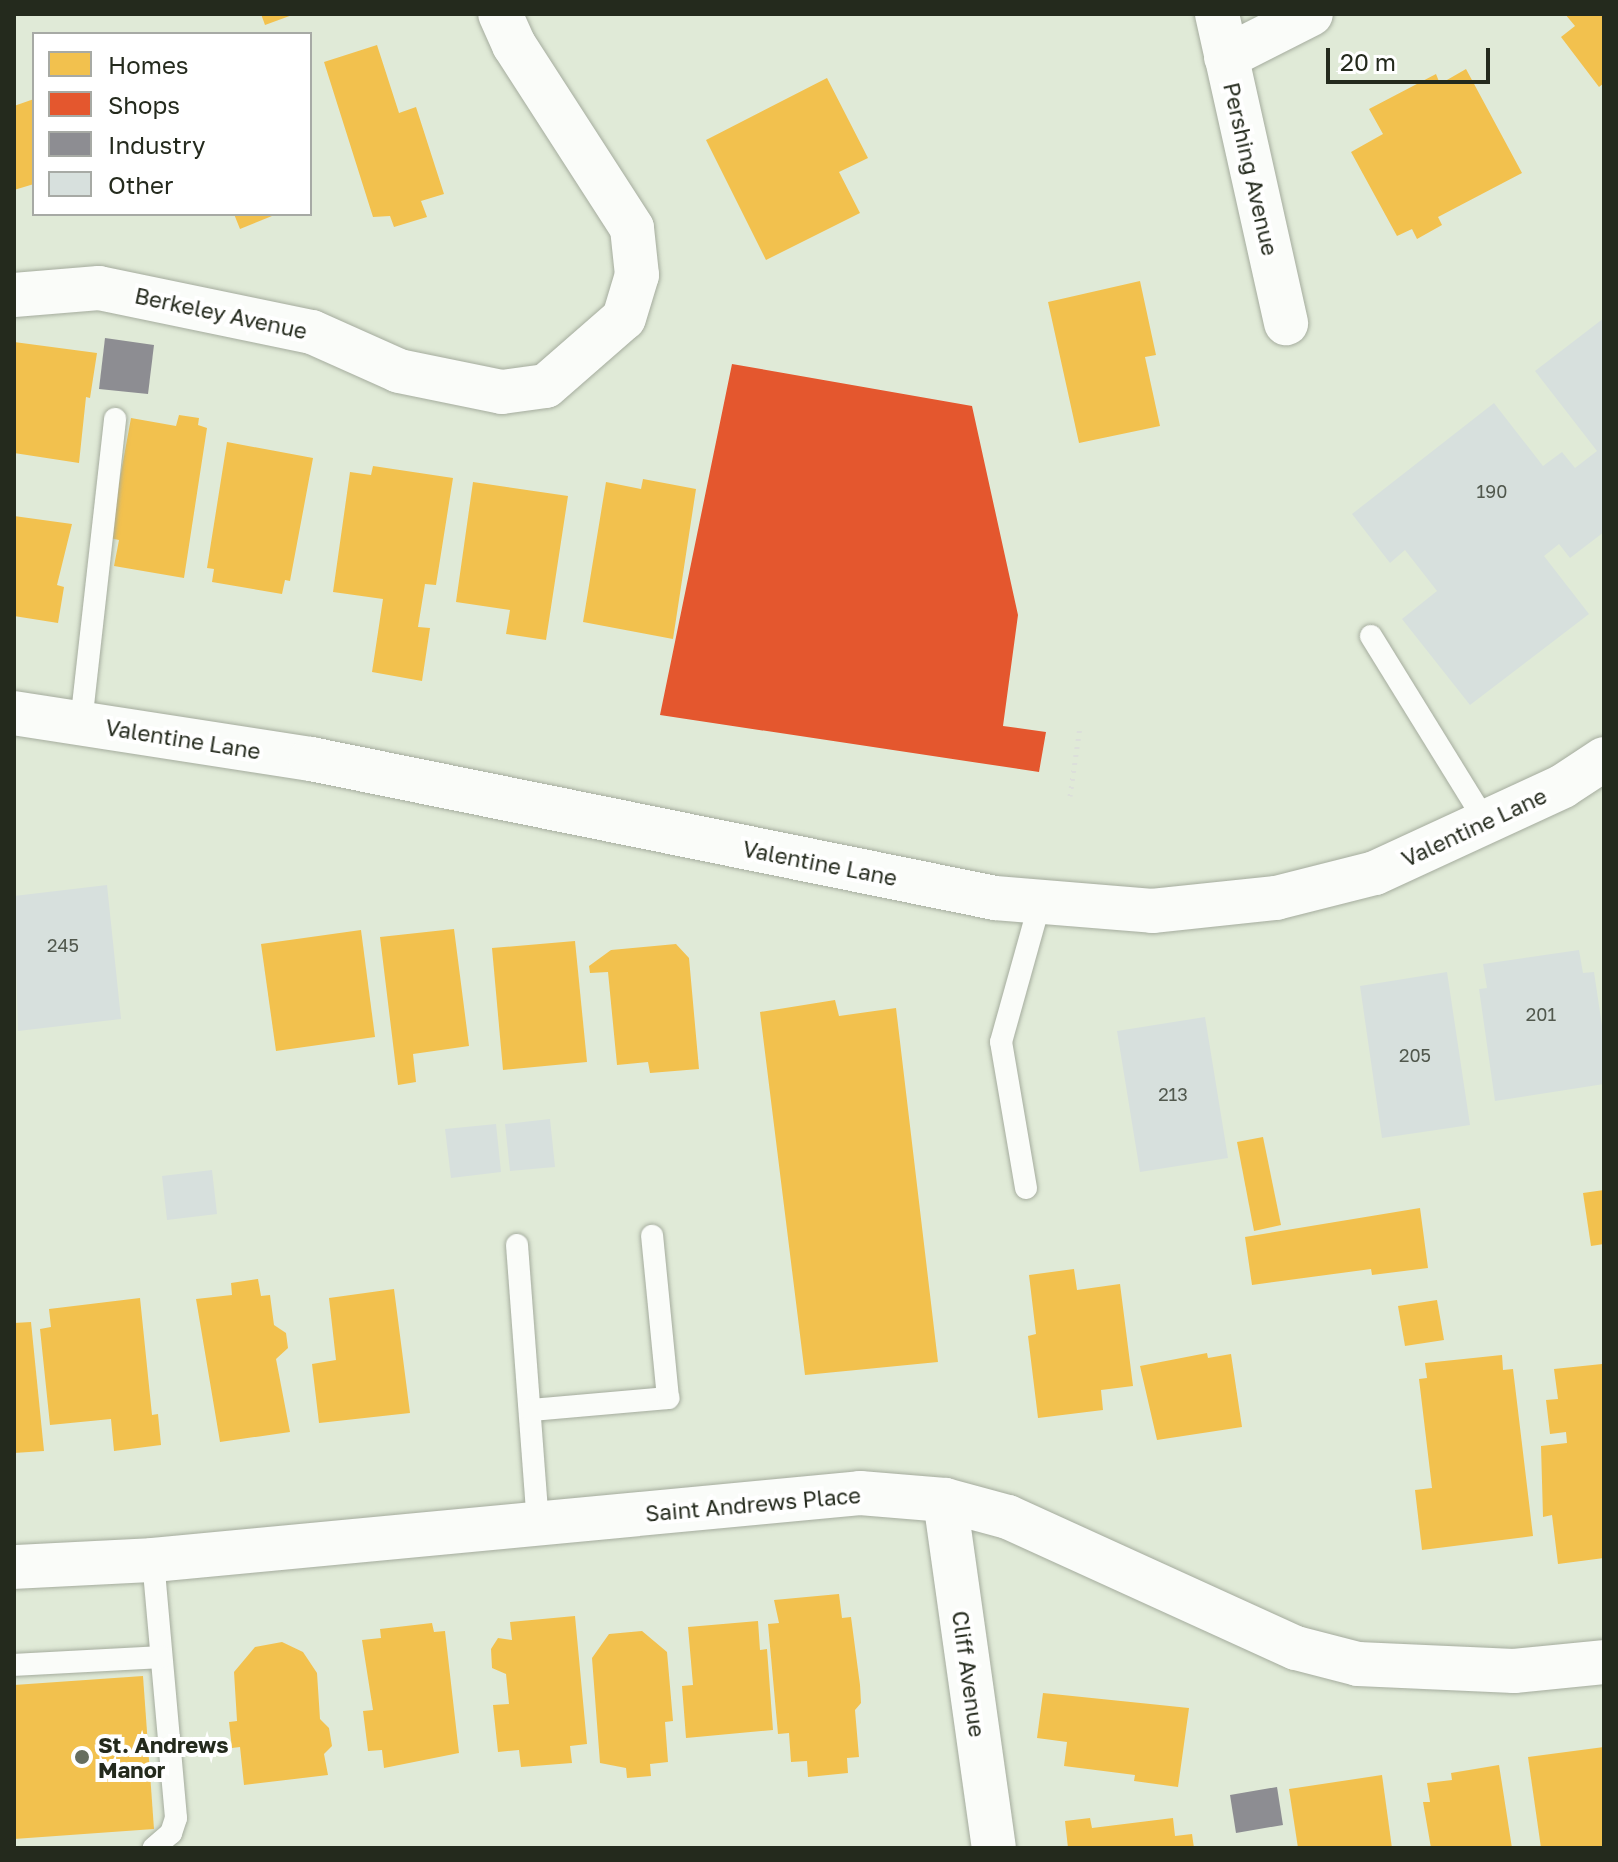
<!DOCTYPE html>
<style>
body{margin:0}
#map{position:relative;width:1618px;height:1862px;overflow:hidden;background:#e0ead7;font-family:"Golos Text",sans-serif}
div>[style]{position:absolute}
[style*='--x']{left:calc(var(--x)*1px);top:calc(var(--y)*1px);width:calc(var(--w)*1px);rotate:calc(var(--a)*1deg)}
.homes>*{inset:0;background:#f2c14e}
.shops>*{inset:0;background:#e4572e}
.industry>*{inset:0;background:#8d8d92}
.building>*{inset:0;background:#d7e0dd}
.path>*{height:5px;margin-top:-2.5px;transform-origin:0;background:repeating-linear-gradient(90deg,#dcdfda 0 2px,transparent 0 8px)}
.roads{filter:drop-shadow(0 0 2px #a5ac9e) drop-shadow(0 0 2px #a5ac9e)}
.service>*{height:22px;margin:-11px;padding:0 11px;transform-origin:11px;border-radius:11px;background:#fafcf9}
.minor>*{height:44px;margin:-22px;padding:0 22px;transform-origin:22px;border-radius:22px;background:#fafcf9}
.tertiary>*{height:44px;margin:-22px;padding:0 22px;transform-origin:22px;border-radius:22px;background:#fafcf9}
.dots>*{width:22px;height:22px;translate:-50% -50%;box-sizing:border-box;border:4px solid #fff;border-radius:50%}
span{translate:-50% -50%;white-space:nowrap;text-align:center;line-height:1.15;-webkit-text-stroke:8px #fff;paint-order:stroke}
.number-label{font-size:18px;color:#51584d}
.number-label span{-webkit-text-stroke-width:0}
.street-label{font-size:22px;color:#242a1d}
.poi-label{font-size:22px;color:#242a1d;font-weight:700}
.left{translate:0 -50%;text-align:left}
.frame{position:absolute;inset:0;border:16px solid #242a1d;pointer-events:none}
.legend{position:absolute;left:32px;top:32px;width:280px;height:184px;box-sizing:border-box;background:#fff;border:2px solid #a7aaa5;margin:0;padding:10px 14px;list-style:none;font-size:24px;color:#242a1d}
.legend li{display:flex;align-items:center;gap:16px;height:40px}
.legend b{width:40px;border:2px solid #a7aaa5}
.scale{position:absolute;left:1326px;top:48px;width:164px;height:36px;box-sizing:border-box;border:4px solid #242a1d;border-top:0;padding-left:10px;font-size:24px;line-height:28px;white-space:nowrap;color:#242a1d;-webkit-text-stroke:6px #fff;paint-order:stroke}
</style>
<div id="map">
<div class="homes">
<div style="clip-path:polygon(261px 14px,295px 14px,265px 25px)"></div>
<div style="clip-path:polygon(1565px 14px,1604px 14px,1604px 83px,1599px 87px,1561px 37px,1575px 26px)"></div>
<div style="clip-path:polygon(377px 45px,399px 113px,416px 107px,444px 194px,421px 201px,427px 217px,394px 227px,390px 216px,373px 217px,324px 62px)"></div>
<div style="clip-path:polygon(1466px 69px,1522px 173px,1438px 217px,1442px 225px,1417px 239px,1412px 229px,1397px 236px,1351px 152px,1383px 134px,1369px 109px,1436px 74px,1440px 84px)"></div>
<div style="clip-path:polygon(827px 78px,868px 158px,839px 172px,860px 213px,766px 260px,706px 140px)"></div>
<div style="clip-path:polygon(34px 99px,34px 184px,14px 190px,14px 106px)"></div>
<div style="clip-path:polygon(234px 214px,277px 214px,240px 229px)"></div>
<div style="clip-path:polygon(1140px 281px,1156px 355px,1145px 357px,1160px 426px,1079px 443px,1048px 302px)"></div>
<div style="clip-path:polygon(14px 342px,97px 353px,90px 398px,86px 397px,79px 463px,14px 453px)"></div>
<div style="clip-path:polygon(179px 415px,199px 418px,198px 425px,207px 428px,184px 578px,114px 566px,119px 540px,109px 538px,131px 418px,176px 426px)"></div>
<div style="clip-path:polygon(227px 442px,313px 458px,290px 581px,285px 580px,282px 594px,212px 582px,214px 569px,207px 568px)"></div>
<div style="clip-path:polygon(373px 466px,453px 478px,436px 585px,425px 584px,418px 627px,430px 628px,422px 681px,372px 672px,383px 599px,333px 592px,350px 472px,371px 475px)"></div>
<div style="clip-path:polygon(643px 479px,696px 489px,673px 639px,583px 622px,606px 482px,641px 489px)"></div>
<div style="clip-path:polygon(473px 482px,568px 496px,546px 640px,506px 634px,510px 610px,456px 602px)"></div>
<div style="clip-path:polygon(14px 516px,72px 524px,57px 585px,64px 587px,58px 623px,14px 616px)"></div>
<div style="clip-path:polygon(454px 929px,469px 1046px,413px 1054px,416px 1082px,398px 1085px,380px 937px)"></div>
<div style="clip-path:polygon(361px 930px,375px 1037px,276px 1051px,261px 944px)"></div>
<div style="clip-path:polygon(575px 941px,587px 1062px,503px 1070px,492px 948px)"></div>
<div style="clip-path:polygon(676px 944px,689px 958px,699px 1069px,650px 1073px,648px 1062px,617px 1065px,608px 972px,590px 973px,589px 966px,611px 950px)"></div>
<div style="clip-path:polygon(835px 1000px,839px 1016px,896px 1008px,938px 1362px,805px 1375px,760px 1012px)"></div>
<div style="clip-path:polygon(1263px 1137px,1281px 1225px,1254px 1231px,1237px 1142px)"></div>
<div style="clip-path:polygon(1604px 1190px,1604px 1244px,1591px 1246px,1583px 1193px)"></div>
<div style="clip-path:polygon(1420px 1208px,1428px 1268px,1372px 1275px,1371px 1269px,1252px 1285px,1245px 1237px)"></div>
<div style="clip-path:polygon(1074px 1269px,1077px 1290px,1120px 1284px,1133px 1386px,1101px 1390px,1103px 1410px,1038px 1418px,1028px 1336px,1036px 1334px,1029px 1275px)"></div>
<div style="clip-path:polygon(258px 1279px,261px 1296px,270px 1295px,274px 1325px,286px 1333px,288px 1348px,276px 1359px,290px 1432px,220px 1442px,196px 1299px,232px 1295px,231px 1283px)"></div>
<div style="clip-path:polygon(394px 1289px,410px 1413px,319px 1423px,312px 1364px,336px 1360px,329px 1298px)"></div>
<div style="clip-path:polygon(140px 1298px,152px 1415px,158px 1414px,161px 1445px,114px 1451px,111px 1419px,50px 1425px,40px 1329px,51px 1327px,49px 1309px)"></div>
<div style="clip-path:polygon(1437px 1300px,1444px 1340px,1405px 1346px,1398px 1306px)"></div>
<div style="clip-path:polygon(31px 1322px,44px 1451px,14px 1453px,14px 1323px)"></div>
<div style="clip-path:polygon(1207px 1353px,1208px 1358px,1231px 1354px,1242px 1427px,1157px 1440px,1140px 1366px)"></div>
<div style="clip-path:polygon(1502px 1355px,1503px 1370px,1513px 1369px,1533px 1536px,1422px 1550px,1415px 1490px,1432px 1488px,1419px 1379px,1427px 1378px,1425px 1363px)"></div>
<div style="clip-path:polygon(1602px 1364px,1604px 1558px,1558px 1564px,1552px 1515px,1543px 1517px,1541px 1446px,1567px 1443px,1566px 1432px,1550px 1434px,1546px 1400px,1558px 1399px,1554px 1369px)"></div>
<div style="clip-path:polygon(839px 1594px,842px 1618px,851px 1617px,860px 1685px,861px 1703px,855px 1710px,859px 1757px,847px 1758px,848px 1773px,808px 1777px,807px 1761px,791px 1762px,789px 1733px,778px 1734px,768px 1624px,779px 1623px,774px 1600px)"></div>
<div style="clip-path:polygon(575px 1616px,587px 1744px,570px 1746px,572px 1763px,521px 1767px,519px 1750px,498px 1752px,493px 1705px,509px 1704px,506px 1674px,492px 1668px,491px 1649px,498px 1638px,512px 1640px,510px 1622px)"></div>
<div style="clip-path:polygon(758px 1621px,760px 1650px,767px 1649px,773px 1730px,686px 1738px,682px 1686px,693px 1685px,688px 1627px)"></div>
<div style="clip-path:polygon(432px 1623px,434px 1632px,445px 1631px,459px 1753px,384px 1768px,382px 1750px,368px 1751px,363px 1711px,373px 1710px,362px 1640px,381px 1638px,380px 1629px)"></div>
<div style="clip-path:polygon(642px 1631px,667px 1652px,673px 1721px,665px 1722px,668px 1762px,650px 1764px,651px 1776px,627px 1778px,626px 1768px,600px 1763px,592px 1658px,609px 1634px)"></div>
<div style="clip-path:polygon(282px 1642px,303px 1652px,317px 1673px,320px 1719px,329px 1728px,332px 1746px,324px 1754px,328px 1775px,244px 1785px,240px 1747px,232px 1748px,229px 1722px,237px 1721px,234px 1672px,255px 1647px)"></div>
<div style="clip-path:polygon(143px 1676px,154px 1829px,14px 1839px,14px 1685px)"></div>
<div style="clip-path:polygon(1043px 1693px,1189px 1708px,1178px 1787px,1134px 1781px,1135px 1775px,1064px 1766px,1067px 1742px,1037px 1738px)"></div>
<div style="clip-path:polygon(1604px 1747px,1604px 1848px,1541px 1848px,1528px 1757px)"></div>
<div style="clip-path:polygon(1499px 1765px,1512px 1848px,1431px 1848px,1423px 1802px,1430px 1802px,1427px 1783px,1452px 1780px,1451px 1773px)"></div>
<div style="clip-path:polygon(1382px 1775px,1392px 1848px,1298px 1848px,1289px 1789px)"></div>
<div style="clip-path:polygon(1090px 1818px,1092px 1828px,1173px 1818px,1175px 1836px,1192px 1834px,1194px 1848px,1068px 1848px,1065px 1821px)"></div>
</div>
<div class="shops">
<div style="clip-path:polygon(732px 364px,972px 406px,1018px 615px,1003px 726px,1046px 732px,1039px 772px,660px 715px)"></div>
</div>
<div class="industry">
<div style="clip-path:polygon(105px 338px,154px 345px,148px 394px,99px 389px)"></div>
<div style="clip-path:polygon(1277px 1787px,1283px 1825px,1236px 1833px,1230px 1795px)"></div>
</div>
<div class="building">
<div style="clip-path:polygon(1604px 318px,1604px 532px,1570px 558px,1559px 544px,1544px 556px,1589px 614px,1470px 705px,1402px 619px,1437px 591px,1405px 550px,1390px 563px,1352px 514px,1494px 403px,1543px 466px,1562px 452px,1575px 468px,1597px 451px,1535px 371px)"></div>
<div style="clip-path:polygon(107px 885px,121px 1019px,18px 1031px,14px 896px)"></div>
<div style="clip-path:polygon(1579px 950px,1583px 973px,1594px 972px,1604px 1039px,1604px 1084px,1495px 1101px,1479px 989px,1487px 988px,1483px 964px)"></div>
<div style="clip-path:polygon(1447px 972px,1470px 1125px,1382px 1138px,1360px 986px)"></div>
<div style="clip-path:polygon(1205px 1017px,1228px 1158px,1140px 1172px,1117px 1031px)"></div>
<div style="clip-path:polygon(550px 1119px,555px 1167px,510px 1171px,505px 1124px)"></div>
<div style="clip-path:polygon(496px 1124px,501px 1172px,451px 1178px,445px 1129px)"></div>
<div style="clip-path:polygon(212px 1170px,217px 1214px,167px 1220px,162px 1176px)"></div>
</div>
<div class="path">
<div style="--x:1070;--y:796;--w:70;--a:-81.8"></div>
</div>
<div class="roads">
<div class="service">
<div style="--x:1371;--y:636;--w:219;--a:58.3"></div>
<div style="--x:81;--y:723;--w:306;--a:-83.6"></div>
<div style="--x:1026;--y:1188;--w:148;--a:-99.7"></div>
<div style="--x:1001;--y:1042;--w:145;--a:-74.4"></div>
<div style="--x:517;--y:1245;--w:279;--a:85.7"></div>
<div style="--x:531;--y:1410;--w:138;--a:-5"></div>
<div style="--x:668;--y:1398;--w:163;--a:-95.6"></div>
<div style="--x:153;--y:1560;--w:259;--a:84.9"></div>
<div style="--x:176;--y:1818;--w:16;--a:108"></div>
<div style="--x:171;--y:1833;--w:23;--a:139"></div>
<div style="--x:14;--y:1665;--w:147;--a:-3.1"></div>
</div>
<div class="minor">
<div style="--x:1217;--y:14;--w:317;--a:77.4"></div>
<div style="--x:1226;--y:57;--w:95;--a:-26.8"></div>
<div style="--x:14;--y:295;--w:85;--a:-4.7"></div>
<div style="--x:99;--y:288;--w:217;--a:11.7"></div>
<div style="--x:312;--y:332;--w:95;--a:24.1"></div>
<div style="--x:399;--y:371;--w:105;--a:11.5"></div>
<div style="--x:502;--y:392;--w:44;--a:-7.8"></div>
<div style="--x:546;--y:386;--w:103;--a:-41.1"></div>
<div style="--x:624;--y:318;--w:45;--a:-73.2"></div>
<div style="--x:637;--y:275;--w:47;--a:-96.1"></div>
<div style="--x:632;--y:228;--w:218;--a:-122.8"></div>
<div style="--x:514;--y:45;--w:34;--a:-114"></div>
<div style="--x:945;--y:1500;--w:351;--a:82"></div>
<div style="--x:14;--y:1567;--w:139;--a:-2.9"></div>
<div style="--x:153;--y:1560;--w:710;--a:-5.41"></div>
<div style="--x:860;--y:1493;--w:85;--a:4.7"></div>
<div style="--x:945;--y:1500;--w:65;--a:15.1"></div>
<div style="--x:1008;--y:1517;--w:316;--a:24.5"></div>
<div style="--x:1296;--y:1648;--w:64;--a:14.5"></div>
<div style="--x:1358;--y:1664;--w:156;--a:2.6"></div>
<div style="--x:1514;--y:1671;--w:90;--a:-5.7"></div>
</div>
<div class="tertiary">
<div style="--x:14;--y:713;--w:301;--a:8.8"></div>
<div style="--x:311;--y:759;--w:698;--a:11.49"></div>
<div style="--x:995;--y:898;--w:158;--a:4.7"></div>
<div style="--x:1152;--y:911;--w:125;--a:-6"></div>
<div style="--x:1276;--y:898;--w:102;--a:-14.2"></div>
<div style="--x:1375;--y:873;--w:207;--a:-24.8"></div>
<div style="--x:1563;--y:786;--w:49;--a:-33.4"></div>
</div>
</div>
<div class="dots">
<div style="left:82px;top:1757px;background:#666d5e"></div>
</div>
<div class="number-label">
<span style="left:1492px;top:491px">190</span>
<span style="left:63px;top:945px">245</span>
<span style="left:1541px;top:1014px">201</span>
<span style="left:1415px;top:1055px">205</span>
<span style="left:1173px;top:1094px">213</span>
</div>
<div class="street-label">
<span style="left:1251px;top:169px;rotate:77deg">Pershing Avenue</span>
<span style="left:221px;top:313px;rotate:12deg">Berkeley Avenue</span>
<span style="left:183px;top:739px;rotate:9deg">Valentine Lane</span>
<span style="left:1474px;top:827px;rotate:-25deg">Valentine Lane</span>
<span style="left:820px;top:863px;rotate:11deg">Valentine Lane</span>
<span style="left:753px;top:1504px;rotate:-5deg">Saint Andrews Place</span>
<span style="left:969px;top:1674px;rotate:82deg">Cliff Avenue</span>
</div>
<div class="poi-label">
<span class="left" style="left:98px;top:1757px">St. Andrews<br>Manor</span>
</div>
<div class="frame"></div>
<ul class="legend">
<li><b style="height:22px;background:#f2c14e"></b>Homes</li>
<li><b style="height:22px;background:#e4572e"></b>Shops</li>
<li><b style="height:22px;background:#8d8d92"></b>Industry</li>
<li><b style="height:22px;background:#d7e0dd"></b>Other</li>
</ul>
<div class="scale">20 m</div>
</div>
